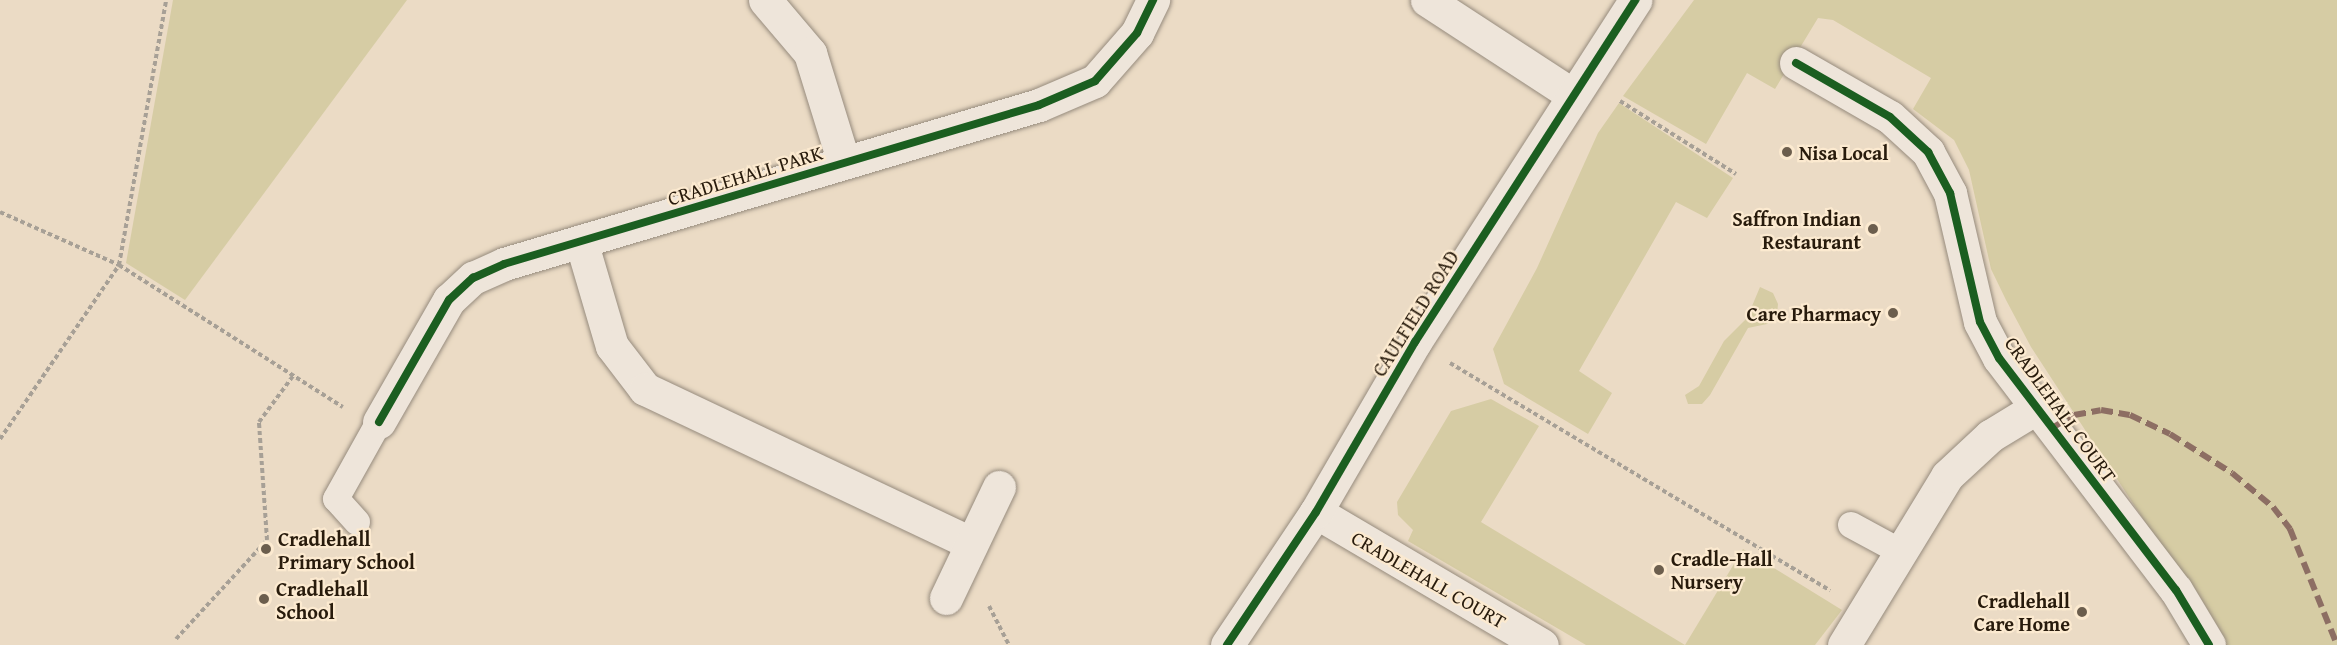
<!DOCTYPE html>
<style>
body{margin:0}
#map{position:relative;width:2337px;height:645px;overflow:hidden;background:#ebdbc5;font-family:"Gentium Book Plus",serif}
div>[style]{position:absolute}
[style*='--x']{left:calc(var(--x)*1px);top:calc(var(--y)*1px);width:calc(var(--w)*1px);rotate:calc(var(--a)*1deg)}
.green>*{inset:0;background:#d6cca4}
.path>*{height:4px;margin-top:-2px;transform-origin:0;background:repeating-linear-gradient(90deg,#a7a096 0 4.5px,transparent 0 7.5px)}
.roads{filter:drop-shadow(0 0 2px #968b7d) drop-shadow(0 0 2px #968b7d)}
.lane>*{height:26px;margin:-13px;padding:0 13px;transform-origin:13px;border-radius:13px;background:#eee5da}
.street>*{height:33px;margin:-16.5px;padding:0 16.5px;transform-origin:16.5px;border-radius:16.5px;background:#eee5da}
.secondary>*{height:33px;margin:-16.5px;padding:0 16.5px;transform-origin:16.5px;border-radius:16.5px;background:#eee5da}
.quiet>*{height:6px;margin-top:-3px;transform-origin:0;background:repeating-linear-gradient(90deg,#8d6e63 0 12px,transparent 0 18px)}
.cycleway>*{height:8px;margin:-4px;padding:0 4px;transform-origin:4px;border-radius:4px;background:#1b5e20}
.dots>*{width:16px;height:16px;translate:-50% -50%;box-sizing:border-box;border:3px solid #fcead0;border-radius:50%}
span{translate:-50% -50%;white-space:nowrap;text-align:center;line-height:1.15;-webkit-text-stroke:4.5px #fcead0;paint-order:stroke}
.poi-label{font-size:20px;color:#281b0c;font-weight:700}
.left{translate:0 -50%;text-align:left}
.right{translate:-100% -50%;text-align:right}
.street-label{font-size:20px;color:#281b0c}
</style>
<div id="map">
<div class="green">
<div style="clip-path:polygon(173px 0,407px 0,185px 300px,126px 263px)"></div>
<div style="clip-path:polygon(1694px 0,2337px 0,2337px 645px,2218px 645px,2207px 617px,2031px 347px,2006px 300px,1991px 269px,1969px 170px,1954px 140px,1913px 109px,1931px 78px,1833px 20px,1818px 18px,1775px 89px,1747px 73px,1706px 144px,1623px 96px)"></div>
<div style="clip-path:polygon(1619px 103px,1733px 178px,1707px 218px,1676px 202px,1579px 371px,1612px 393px,1588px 434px,1504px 384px,1493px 349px,1537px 268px,1598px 133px)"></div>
<div style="clip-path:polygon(1760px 287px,1773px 293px,1778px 304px,1777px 315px,1767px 324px,1748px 328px,1710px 395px,1702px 404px,1688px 404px,1685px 395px,1699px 386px,1724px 341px,1747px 318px)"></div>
<div style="clip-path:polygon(1491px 399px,1539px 426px,1481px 522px,1685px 645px,1586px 645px,1408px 541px,1413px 530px,1398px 515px,1397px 502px,1451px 411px)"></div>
<div style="clip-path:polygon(1743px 549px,1842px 610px,1815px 645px,1685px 645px)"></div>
</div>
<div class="path">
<div style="--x:1620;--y:101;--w:137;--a:32.2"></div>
<div style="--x:0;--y:212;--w:130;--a:24"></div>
<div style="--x:119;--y:265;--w:265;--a:32.4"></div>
<div style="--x:1450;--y:363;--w:443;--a:30.9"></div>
<div style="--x:0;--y:439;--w:211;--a:-55.6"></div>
<div style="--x:119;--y:265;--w:269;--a:-79.9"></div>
<div style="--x:989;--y:606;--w:44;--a:62.9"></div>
<div style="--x:176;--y:639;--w:134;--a:-47.4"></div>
<div style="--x:267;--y:540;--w:118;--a:-93.9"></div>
<div style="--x:259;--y:422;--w:57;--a:-53.5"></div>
</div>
<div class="roads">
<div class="lane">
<div style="--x:357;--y:522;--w:31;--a:-132"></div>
<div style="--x:336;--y:499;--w:88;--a:-60.8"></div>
<div style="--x:1851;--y:525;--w:57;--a:28.4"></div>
</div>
<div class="street">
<div style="--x:765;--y:0;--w:70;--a:49.7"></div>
<div style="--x:810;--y:53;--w:115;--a:72.8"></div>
<div style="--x:1427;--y:0;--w:174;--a:33.1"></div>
<div style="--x:1796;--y:63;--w:108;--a:29.9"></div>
<div style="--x:1890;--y:117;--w:52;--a:42.6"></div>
<div style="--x:1928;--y:152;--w:47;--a:61.8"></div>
<div style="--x:1950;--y:193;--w:132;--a:76.9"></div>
<div style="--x:1980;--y:322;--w:41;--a:62.2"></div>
<div style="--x:1999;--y:358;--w:292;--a:52.7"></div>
<div style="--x:2176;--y:590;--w:64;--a:59"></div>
<div style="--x:581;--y:241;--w:109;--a:73.6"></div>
<div style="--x:612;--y:346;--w:54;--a:52.5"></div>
<div style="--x:645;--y:389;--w:361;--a:25.3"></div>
<div style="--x:379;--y:422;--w:141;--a:-60.2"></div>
<div style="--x:449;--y:300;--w:33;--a:-43"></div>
<div style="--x:473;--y:278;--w:34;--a:-24"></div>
<div style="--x:504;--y:264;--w:558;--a:-16.55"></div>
<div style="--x:1039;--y:105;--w:61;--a:-23.2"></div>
<div style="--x:1095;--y:81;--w:64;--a:-48.8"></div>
<div style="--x:1137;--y:33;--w:37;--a:-64"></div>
<div style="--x:1316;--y:512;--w:262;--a:30.5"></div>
<div style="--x:946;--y:598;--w:123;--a:-64.5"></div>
<div style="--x:1844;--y:645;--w:198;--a:-58.6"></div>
<div style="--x:1947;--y:476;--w:59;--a:-42.9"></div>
<div style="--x:1990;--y:436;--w:54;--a:-31.3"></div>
</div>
<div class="secondary">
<div style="--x:1227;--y:645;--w:160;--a:-56.2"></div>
<div style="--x:1316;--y:512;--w:197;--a:-59.8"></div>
<div style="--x:1415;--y:342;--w:407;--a:-57.2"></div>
</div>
</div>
<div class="quiet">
<div style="--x:2052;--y:428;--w:26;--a:-31"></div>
<div style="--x:2074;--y:415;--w:27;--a:-10"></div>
<div style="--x:2101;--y:410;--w:29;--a:10"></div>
<div style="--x:2130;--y:415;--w:44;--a:25.4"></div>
<div style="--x:2170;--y:434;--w:73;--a:32.2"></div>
<div style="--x:2232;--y:473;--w:53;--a:39.7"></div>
<div style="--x:2273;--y:507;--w:28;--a:52"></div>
<div style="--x:2290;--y:529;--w:125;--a:67.9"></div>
</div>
<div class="cycleway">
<div style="--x:1796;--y:63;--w:108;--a:29.9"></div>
<div style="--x:1890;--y:117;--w:52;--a:42.6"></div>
<div style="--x:1928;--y:152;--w:47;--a:61.8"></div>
<div style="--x:1950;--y:193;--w:132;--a:76.9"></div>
<div style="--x:1980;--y:322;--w:41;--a:62.2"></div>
<div style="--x:1999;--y:358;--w:292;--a:52.7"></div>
<div style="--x:2176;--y:590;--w:64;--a:59"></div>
<div style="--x:379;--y:422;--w:141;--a:-60.2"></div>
<div style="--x:449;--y:300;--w:33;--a:-43"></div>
<div style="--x:473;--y:278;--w:34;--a:-24"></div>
<div style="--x:504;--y:264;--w:558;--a:-16.55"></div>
<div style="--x:1039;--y:105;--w:61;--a:-23.2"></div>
<div style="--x:1095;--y:81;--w:64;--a:-48.8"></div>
<div style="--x:1137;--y:33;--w:37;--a:-64"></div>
<div style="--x:1227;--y:645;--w:160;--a:-56.2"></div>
<div style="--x:1316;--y:512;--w:197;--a:-59.8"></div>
<div style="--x:1415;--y:342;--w:407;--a:-57.2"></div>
</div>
<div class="dots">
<div style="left:1787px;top:152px;background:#6c5e4d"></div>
<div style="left:1873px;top:229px;background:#6c5e4d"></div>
<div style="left:1893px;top:313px;background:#6c5e4d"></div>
<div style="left:266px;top:549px;background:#6c5e4d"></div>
<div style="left:1659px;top:570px;background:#6c5e4d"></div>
<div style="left:264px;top:599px;background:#6c5e4d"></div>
<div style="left:2082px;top:612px;background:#6c5e4d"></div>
</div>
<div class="poi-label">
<span class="left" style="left:1799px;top:152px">Nisa Local</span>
<span class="right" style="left:1861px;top:230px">Saffron Indian<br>Restaurant</span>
<span class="right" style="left:1881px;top:313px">Care Pharmacy</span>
<span class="left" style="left:278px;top:550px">Cradlehall<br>Primary School</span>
<span class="left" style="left:1671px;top:570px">Cradle-Hall<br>Nursery</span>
<span class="left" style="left:276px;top:600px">Cradlehall<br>School</span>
<span class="right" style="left:2070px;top:612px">Cradlehall<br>Care Home</span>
</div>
<div class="street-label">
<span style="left:745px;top:175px;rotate:-17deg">CRADLEHALL PARK</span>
<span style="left:1415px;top:313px;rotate:-58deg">CAULFIELD ROAD</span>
<span style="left:2061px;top:409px;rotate:54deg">CRADLEHALL COURT</span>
<span style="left:1429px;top:579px;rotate:30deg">CRADLEHALL COURT</span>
</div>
</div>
